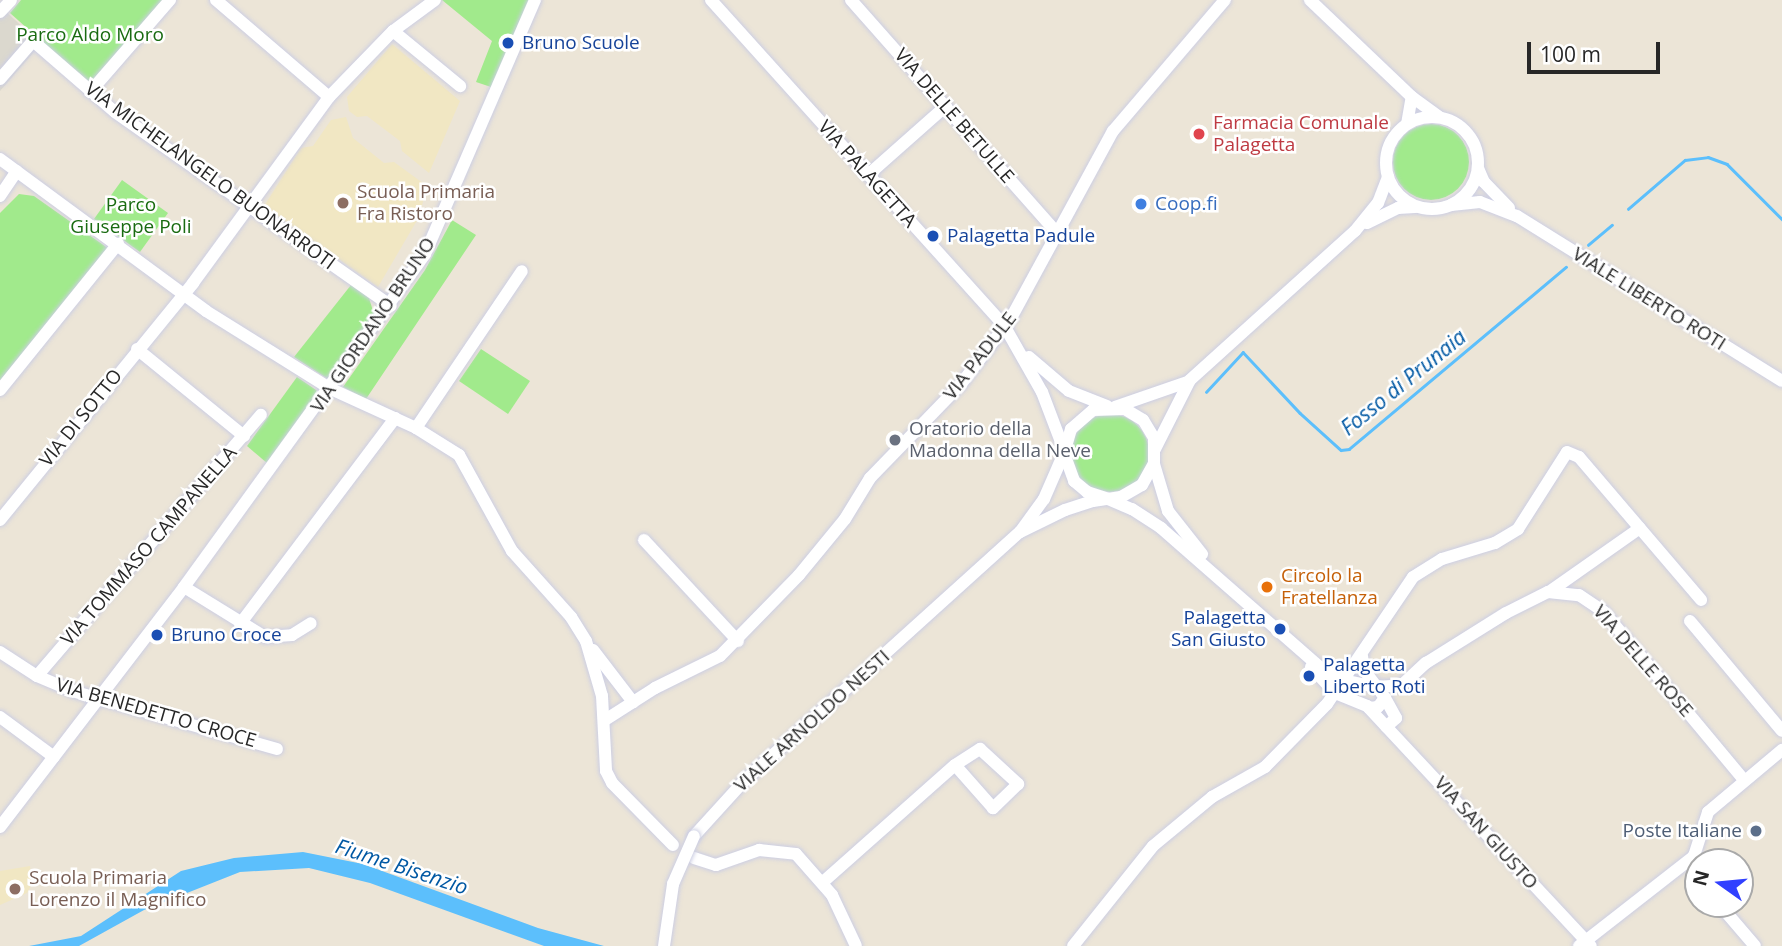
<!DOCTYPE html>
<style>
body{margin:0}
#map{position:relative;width:1782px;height:946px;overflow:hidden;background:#ece5d7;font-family:"Open Sans",sans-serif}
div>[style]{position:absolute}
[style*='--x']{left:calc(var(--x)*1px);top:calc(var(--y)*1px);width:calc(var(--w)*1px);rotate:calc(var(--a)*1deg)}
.education>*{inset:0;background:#f1e7c3}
.green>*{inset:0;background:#a1ea8c}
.round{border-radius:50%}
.plaza>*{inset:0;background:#dbd8ce}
.water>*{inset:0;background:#5cbffc}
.stream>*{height:2.5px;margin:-1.25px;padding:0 1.25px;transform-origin:1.25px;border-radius:1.25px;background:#5cbffc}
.roads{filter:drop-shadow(0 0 2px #cccee3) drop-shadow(0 0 2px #cccee3)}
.minor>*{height:12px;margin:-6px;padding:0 6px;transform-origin:6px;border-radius:6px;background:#fff}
.minor>.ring{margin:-6px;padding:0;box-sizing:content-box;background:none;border:12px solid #fff;border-radius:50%}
.bridges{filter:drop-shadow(0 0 2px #cccee3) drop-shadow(0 0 2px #cccee3)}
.minor-bridge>*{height:12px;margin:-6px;padding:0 6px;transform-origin:6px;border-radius:6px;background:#fff}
.dots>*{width:19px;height:19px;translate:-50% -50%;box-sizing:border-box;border:4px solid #fff;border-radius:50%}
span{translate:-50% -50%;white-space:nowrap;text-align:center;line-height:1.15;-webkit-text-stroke:5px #fff;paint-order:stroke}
.park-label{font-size:19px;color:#196b11}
.transit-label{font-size:19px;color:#164399}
.left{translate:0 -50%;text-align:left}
.right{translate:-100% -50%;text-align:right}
.street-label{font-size:19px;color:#272727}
.health-label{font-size:19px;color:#be3a42}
.education-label{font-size:19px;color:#785e54}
.shop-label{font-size:19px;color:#366cbe}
.worship-label{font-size:19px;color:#5b616d}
.food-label{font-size:19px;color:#c56008}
.service-label{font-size:19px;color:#4e5e75}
.water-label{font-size:21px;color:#0058a3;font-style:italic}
.north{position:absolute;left:1684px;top:848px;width:70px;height:70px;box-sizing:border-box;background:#fff;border:2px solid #a9a9a9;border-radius:50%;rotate:285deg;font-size:19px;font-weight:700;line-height:28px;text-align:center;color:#272727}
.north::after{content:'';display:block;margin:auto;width:24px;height:32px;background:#3140ff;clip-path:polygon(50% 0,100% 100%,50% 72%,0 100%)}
.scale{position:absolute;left:1527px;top:42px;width:133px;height:32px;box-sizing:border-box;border:4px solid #272727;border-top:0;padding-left:9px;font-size:21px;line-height:24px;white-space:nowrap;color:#272727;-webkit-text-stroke:5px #fff;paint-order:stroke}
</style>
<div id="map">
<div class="education">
<div style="clip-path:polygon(392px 44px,460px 101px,429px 173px,402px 151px,400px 141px,367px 116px,357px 117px,349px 111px,347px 97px)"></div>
<div style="clip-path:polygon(346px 117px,353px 138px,384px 163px,394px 162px,427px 186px,419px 217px,378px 287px,264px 206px,301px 148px,313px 146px,331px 120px)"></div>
<div style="clip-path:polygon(30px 866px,32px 884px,27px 893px,0 905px,0 871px)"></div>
</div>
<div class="green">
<div style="clip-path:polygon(21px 0,167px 0,93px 87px,10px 13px)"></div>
<div style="clip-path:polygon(442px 0,535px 0,497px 89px,476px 82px,492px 41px)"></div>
<div class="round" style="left:1393px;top:124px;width:76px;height:76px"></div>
<div style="clip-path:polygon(122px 180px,168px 213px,140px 252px,94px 219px)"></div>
<div style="clip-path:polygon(19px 194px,34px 196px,109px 249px,0 381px,0 213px)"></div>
<div style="clip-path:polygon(452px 220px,476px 235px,366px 399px,343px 387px,425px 270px)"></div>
<div style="clip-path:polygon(351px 285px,369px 298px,374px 314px,328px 379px,294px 357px)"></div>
<div style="clip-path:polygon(481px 349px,530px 381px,508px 414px,459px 381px)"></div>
<div style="clip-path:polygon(297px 377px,319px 392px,267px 463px,247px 446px)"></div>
<div class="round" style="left:1071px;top:414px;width:78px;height:78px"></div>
</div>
<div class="plaza">
<div style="clip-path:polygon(0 6px,41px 44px,0 91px)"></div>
</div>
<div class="water">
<div style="clip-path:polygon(303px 852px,363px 864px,538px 928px,604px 946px,544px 946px,370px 883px,309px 868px,240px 872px,144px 910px,79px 946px,29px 946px,81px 936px,181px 871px,234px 858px)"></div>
</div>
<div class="stream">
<div style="--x:1628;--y:209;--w:75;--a:-40.7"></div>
<div style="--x:1685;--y:160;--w:23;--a:-7"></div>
<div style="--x:1708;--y:157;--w:20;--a:20"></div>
<div style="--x:1727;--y:164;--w:78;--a:45"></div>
<div style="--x:1588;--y:245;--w:31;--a:-40"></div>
<div style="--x:1206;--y:392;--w:54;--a:-47.2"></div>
<div style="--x:1243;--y:352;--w:83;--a:46.9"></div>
<div style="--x:1300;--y:413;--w:55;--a:42.1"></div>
<div style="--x:1341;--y:450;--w:8;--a:-7"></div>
<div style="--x:1349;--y:449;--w:283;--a:-40"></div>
</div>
<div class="roads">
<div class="minor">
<div style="--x:216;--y:0;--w:149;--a:40.6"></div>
<div style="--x:711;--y:0;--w:440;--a:48"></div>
<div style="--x:1005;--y:327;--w:75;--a:60.4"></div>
<div style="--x:1042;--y:392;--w:62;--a:69.2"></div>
<div style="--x:851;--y:0;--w:310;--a:48.5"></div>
<div style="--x:1310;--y:0;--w:141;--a:43.6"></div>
<div style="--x:0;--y:12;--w:16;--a:-47"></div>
<div style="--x:393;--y:31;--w:87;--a:39.4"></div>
<div style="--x:0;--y:79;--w:50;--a:-49"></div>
<div style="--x:33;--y:41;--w:108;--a:40.9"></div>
<div style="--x:115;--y:112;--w:337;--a:35.1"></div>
<div style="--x:90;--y:92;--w:122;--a:-49"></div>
<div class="ring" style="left:1386px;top:117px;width:80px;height:80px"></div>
<div style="--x:1407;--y:124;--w:27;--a:-80"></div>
<div style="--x:1412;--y:97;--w:34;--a:36"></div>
<div style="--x:0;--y:159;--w:256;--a:36.4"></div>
<div style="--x:206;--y:311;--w:147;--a:32"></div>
<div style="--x:331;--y:389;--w:94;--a:24.6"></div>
<div style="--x:416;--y:428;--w:51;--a:32.1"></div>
<div style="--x:459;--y:455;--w:110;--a:61.1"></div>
<div style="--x:512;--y:551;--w:89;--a:48.2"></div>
<div style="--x:571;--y:617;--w:28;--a:58"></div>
<div style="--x:586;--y:641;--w:57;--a:73.8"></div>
<div style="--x:602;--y:696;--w:75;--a:86.9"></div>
<div style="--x:606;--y:771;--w:13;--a:63"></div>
<div style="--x:612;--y:783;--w:87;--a:45.5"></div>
<div style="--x:1478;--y:168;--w:15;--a:67"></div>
<div style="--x:1484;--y:182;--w:36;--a:46"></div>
<div style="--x:868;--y:175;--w:104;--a:-41.5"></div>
<div style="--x:0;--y:196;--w:30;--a:-56"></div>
<div style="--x:1451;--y:205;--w:29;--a:-6"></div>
<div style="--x:1480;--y:202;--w:40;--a:21"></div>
<div style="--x:1517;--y:216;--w:312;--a:31.9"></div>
<div style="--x:1367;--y:223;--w:34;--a:-26"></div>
<div style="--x:1398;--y:208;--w:17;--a:-3"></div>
<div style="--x:137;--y:349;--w:138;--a:39.1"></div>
<div style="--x:1029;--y:357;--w:52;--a:40.4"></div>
<div style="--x:1069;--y:391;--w:41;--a:21.5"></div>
<div style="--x:0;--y:390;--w:188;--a:-51.1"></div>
<div style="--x:1115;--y:407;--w:76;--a:-19.1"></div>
<div style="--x:416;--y:428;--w:189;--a:-56"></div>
<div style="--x:1155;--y:449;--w:77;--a:-63.1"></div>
<div style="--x:1190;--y:380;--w:222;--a:-42.1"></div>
<div style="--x:1355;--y:231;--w:36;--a:-51"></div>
<div style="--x:1378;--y:203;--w:28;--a:-69"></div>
<div style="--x:1154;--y:464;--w:49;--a:73.4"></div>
<div style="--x:1168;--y:511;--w:55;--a:51.7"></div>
<div style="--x:0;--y:520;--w:306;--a:-50.8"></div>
<div style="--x:193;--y:283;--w:230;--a:-53.8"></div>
<div style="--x:329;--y:97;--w:92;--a:-45.9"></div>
<div style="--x:393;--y:31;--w:52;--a:-36.4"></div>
<div style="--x:1020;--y:532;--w:50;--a:-26.1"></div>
<div style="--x:1065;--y:510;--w:29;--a:-18"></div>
<div style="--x:1093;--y:501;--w:15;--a:-8"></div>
<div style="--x:1108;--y:499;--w:13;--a:-9"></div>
<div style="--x:1121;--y:497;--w:24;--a:-30"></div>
<div style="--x:1142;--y:485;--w:25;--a:-61"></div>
<div style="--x:1154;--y:463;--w:25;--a:-90"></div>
<div style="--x:1154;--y:438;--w:21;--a:-121"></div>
<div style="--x:1143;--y:420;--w:21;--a:-149"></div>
<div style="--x:1125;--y:409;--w:32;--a:178"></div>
<div style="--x:1093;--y:410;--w:29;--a:139"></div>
<div style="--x:1071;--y:429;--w:25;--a:106"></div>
<div style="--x:1064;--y:453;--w:30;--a:70"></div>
<div style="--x:1074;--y:481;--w:17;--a:40"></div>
<div style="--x:1087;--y:492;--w:22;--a:18"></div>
<div style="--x:1108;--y:499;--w:26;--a:23"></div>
<div style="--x:1132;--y:509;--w:35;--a:33"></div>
<div style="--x:1161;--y:528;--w:214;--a:41.2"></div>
<div style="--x:1322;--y:669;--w:24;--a:28"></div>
<div style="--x:1343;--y:680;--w:34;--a:12"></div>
<div style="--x:1376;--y:687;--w:26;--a:-4"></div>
<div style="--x:1402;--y:685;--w:33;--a:-43"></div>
<div style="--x:1426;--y:663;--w:94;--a:-32"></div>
<div style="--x:1506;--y:613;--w:47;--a:-26.6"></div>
<div style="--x:1548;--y:592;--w:31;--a:6"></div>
<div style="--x:1579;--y:595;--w:30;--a:34"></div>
<div style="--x:1604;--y:612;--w:219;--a:50.2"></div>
<div style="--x:644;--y:540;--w:138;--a:47.1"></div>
<div style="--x:184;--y:587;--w:95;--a:31.7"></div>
<div style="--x:265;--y:637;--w:27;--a:-4"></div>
<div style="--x:292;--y:635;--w:22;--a:-32"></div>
<div style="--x:1549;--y:592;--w:111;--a:-35.1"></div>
<div style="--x:1690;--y:621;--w:143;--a:50.1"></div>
<div style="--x:240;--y:624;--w:258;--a:-53"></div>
<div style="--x:593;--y:650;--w:66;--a:52.4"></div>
<div style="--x:0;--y:652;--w:44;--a:33"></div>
<div style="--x:37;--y:676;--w:38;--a:23"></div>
<div style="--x:72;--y:691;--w:213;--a:15.8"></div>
<div style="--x:1362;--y:656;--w:14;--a:82"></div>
<div style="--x:1364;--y:670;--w:35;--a:53"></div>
<div style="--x:1385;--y:698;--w:11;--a:128"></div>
<div style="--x:1378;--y:707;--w:9;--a:174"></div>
<div style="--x:1311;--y:667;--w:35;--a:47"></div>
<div style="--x:1335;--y:693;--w:35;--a:22"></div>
<div style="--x:1367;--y:706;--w:328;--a:47"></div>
<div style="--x:37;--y:676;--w:344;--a:-49.4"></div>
<div style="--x:1385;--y:698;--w:23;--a:61"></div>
<div style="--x:1396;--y:718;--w:13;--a:138"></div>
<div style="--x:0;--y:717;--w:67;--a:36.5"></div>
<div style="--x:605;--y:720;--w:59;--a:-32.6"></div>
<div style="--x:655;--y:688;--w:72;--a:-26.2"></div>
<div style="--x:720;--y:656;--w:113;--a:-45.7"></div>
<div style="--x:799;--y:575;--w:72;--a:-50.6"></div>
<div style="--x:845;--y:519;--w:48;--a:-58.6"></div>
<div style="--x:870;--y:478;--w:131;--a:-45.9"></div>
<div style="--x:961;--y:384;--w:83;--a:-52.9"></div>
<div style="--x:1011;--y:318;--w:213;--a:-61.4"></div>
<div style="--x:1113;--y:131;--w:172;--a:-49.5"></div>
<div style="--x:0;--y:827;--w:302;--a:-52.5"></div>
<div style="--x:184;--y:587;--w:411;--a:-54.1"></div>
<div style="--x:425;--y:254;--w:277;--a:-66.6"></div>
<div style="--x:694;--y:836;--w:74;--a:-47.7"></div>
<div style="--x:744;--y:781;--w:372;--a:-42.1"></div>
<div style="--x:1020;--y:532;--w:41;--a:-54"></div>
<div style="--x:1044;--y:499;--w:50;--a:-66.5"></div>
<div style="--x:694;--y:858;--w:23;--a:18"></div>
<div style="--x:716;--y:865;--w:46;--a:-19.2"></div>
<div style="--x:759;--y:850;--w:37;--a:6"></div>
<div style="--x:796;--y:854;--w:55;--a:48.7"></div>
<div style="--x:832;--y:895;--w:56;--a:64.8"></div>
<div style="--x:1698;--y:870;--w:15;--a:-106"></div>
<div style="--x:1694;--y:856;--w:46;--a:-72.3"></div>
<div style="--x:1708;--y:812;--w:97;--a:-40"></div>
<div style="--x:823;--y:882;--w:176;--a:-41.6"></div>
<div style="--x:955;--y:765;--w:30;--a:-33"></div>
<div style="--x:980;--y:749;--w:52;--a:42.6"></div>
<div style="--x:1018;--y:784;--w:35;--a:136"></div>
<div style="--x:993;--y:808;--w:57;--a:-131.5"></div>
<div style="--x:1719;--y:904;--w:55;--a:49.4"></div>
<div style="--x:1073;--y:946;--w:128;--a:-51.3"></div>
<div style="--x:1153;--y:846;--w:77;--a:-39.7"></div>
<div style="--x:1212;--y:797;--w:61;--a:-29.5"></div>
<div style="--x:1265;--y:767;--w:88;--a:-45.5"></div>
<div style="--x:1327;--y:704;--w:153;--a:-55.9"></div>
<div style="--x:1413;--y:577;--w:34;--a:-32"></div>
<div style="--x:1442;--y:559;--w:55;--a:-16.8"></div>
<div style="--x:1495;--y:543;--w:27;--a:-31"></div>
<div style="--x:1518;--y:529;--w:91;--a:-57.5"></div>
<div style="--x:1567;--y:452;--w:13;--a:23"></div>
<div style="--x:1579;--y:457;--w:188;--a:49.5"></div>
<div style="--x:1579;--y:946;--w:146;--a:-38"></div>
</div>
</div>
<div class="bridges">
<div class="minor-bridge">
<div style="--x:664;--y:946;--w:63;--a:-81.7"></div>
<div style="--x:673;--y:884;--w:52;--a:-66.4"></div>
</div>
</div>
<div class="dots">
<div style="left:508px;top:43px;background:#1a4fb4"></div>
<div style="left:1199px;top:134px;background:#e0444e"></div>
<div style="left:343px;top:203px;background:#8d6e63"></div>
<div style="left:1141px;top:204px;background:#3f7fe0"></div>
<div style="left:933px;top:236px;background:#1a4fb4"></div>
<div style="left:895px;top:440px;background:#6b7280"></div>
<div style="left:1267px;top:587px;background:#e8710a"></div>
<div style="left:1280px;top:629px;background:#1a4fb4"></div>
<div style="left:157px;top:635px;background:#1a4fb4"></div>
<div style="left:1309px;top:676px;background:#1a4fb4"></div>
<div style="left:1756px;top:831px;background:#5c6f8a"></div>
<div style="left:15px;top:889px;background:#8d6e63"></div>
</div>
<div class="park-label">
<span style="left:90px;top:35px">Parco Aldo Moro</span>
<span style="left:131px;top:216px">Parco<br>Giuseppe Poli</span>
</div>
<div class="transit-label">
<span class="left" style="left:522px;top:43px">Bruno Scuole</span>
<span class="left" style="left:947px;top:236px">Palagetta Padule</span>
<span class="right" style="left:1266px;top:629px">Palagetta<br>San Giusto</span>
<span class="left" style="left:171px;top:635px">Bruno Croce</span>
<span class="left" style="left:1323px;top:676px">Palagetta<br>Liberto Roti</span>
</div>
<div class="street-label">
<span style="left:954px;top:116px;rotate:49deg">VIA DELLE BETULLE</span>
<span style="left:867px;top:174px;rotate:48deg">VIA PALAGETTA</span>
<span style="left:210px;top:176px;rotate:36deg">VIA MICHELANGELO BUONARROTI</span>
<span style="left:1649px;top:299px;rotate:32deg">VIALE LIBERTO ROTI</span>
<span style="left:373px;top:325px;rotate:-56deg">VIA GIORDANO BRUNO</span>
<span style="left:980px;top:356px;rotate:-52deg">VIA PADULE</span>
<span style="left:81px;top:418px;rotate:-51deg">VIA DI SOTTO</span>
<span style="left:149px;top:546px;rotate:-49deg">VIA TOMMASO CAMPANELLA</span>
<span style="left:1643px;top:661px;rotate:49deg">VIA DELLE ROSE</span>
<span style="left:156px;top:713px;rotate:16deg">VIA BENEDETTO CROCE</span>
<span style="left:812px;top:721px;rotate:-42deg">VIALE ARNOLDO NESTI</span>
<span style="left:1486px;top:833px;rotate:48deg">VIA SAN GIUSTO</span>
</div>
<div class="health-label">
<span class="left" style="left:1213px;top:134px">Farmacia Comunale<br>Palagetta</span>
</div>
<div class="education-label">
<span class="left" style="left:357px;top:203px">Scuola Primaria<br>Fra Ristoro</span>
<span class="left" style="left:29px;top:889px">Scuola Primaria<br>Lorenzo il Magnifico</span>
</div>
<div class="shop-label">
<span class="left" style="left:1155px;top:204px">Coop.fi</span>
</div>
<div class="worship-label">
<span class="left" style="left:909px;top:440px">Oratorio della<br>Madonna della Neve</span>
</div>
<div class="food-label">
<span class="left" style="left:1281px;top:587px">Circolo la<br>Fratellanza</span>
</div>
<div class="service-label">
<span class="right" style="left:1742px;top:831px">Poste Italiane</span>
</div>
<div class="water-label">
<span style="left:1403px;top:382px;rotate:-39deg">Fosso di Prunaia</span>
<span style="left:402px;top:866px;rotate:18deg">Fiume Bisenzio</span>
</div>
<div class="north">N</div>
<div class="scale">100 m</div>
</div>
